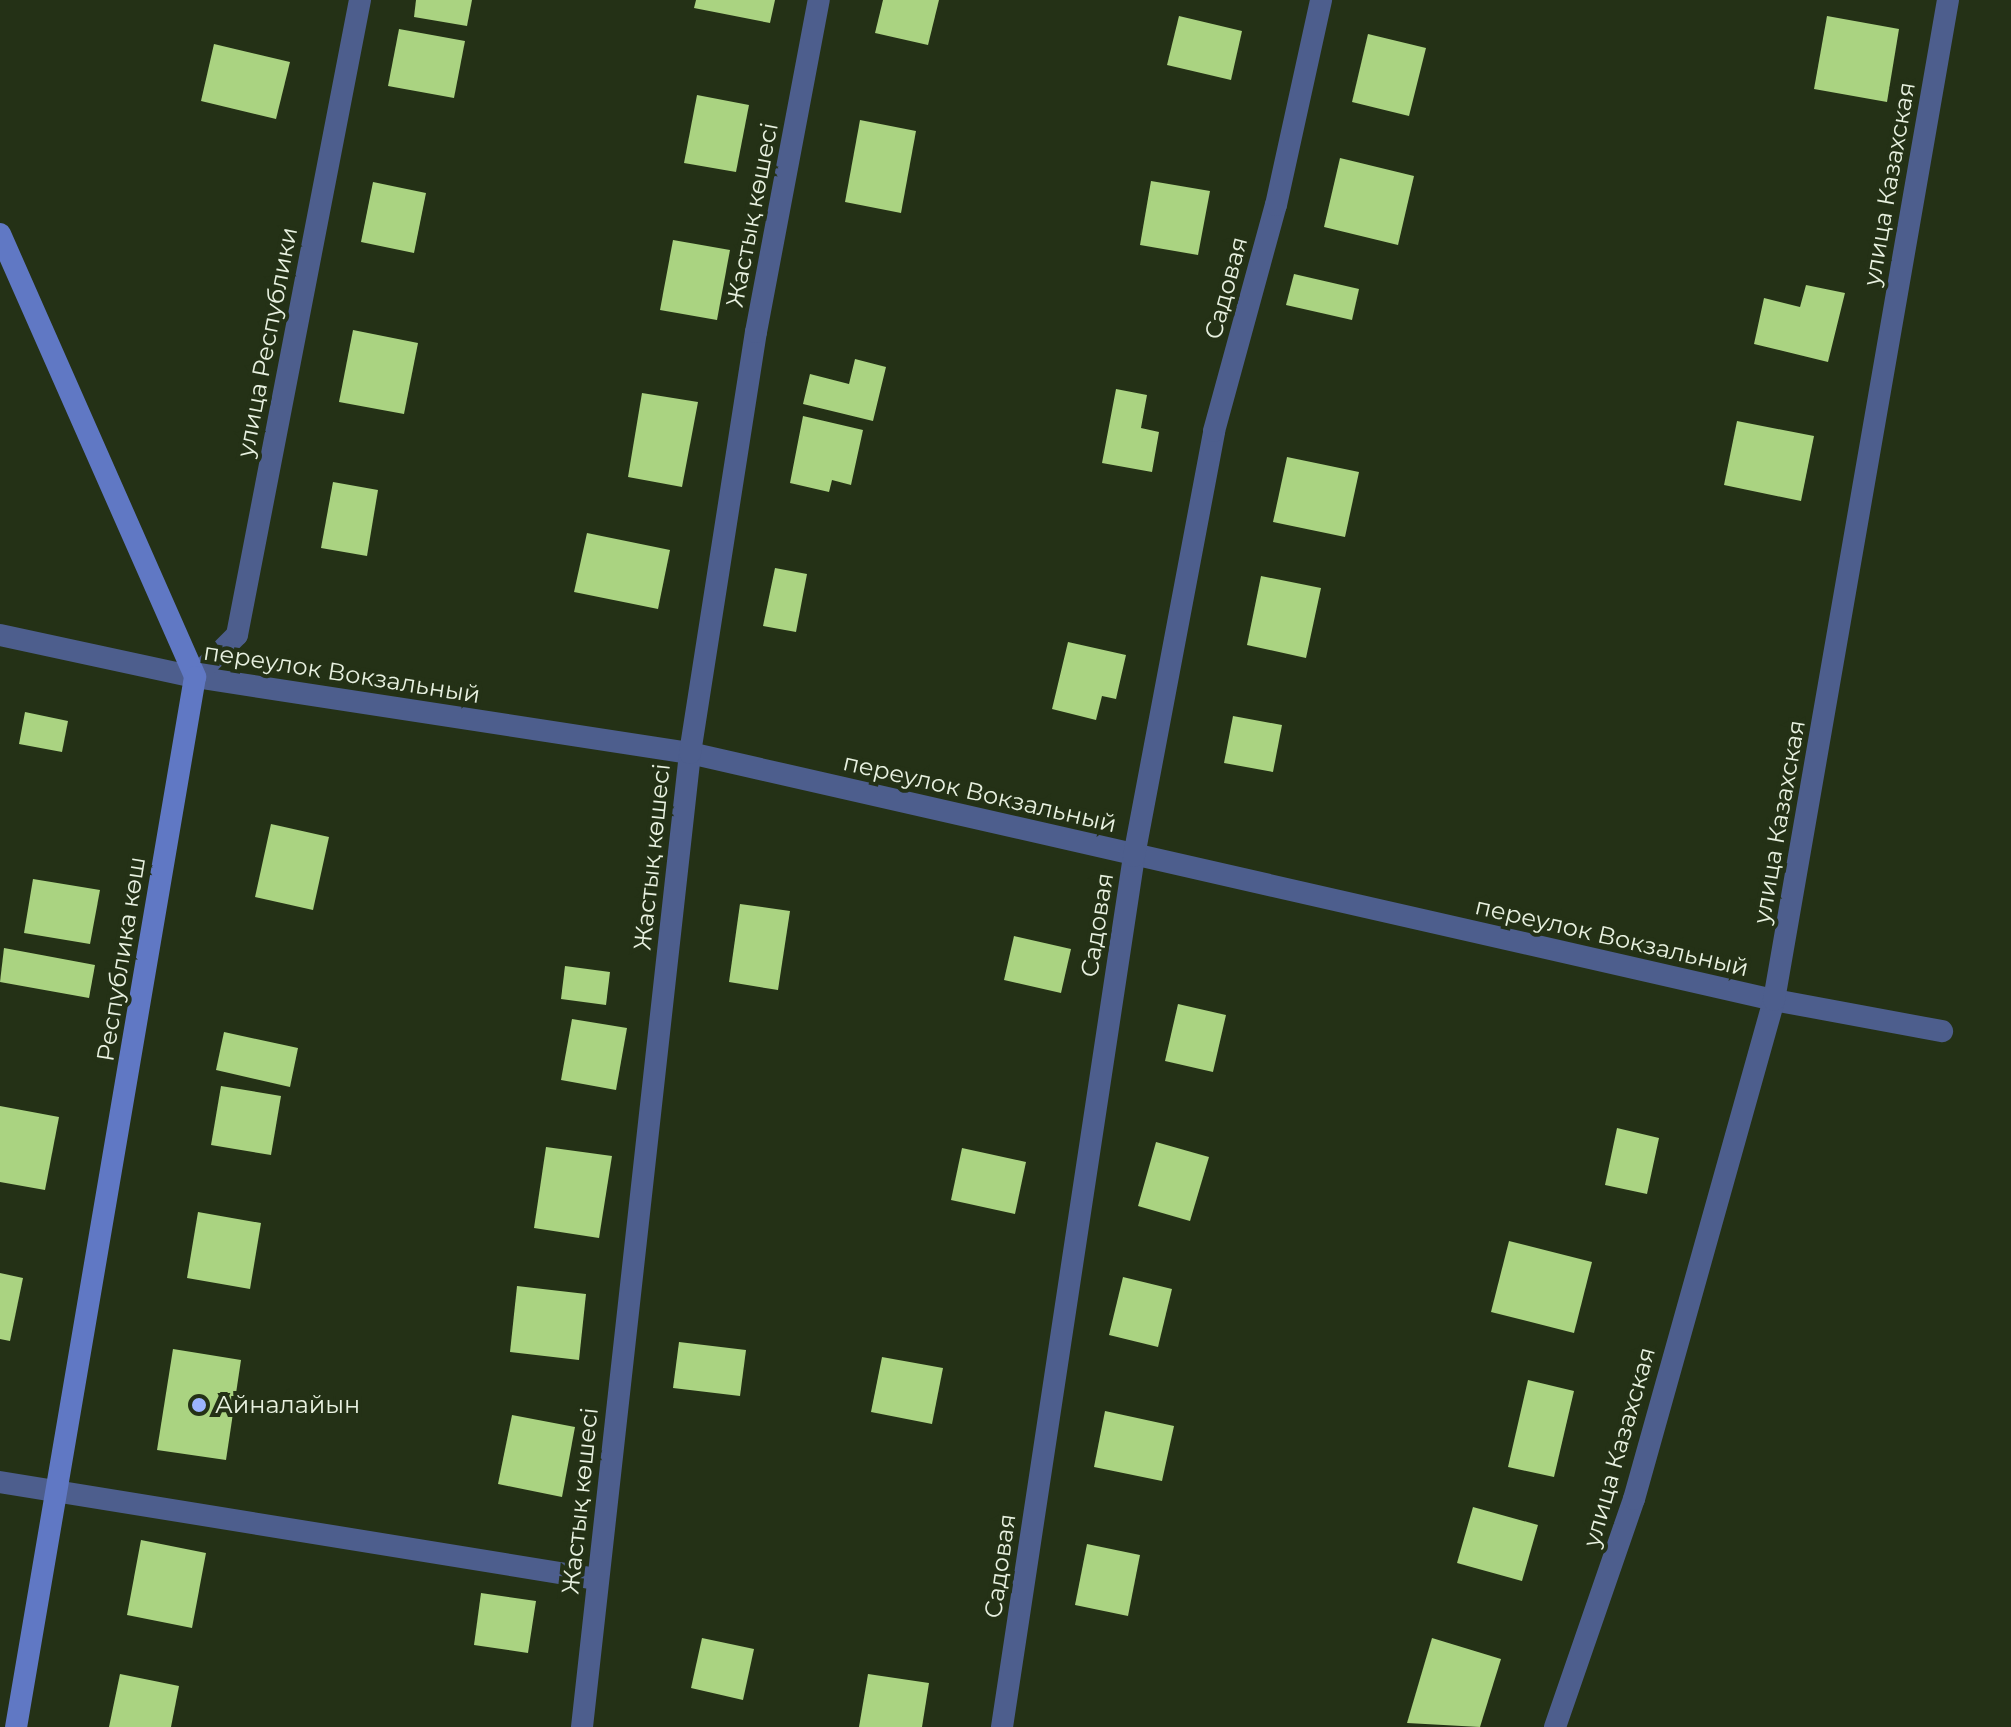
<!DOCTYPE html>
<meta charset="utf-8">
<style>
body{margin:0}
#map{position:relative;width:2011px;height:1727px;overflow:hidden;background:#243116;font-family:Montserrat,sans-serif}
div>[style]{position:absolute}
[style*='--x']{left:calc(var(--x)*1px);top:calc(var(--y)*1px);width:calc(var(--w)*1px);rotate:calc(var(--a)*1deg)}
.building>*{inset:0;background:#aad381}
.minor>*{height:22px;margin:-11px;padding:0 11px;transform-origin:11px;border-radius:11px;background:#4d5e8d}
.secondary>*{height:22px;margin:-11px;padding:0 11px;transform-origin:11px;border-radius:11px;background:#6078c4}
.dots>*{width:22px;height:22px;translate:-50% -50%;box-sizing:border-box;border:4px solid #243116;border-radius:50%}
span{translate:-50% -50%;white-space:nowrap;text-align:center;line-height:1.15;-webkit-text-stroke:8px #243116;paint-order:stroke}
.street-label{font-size:24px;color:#e8f1e0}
.poi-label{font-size:24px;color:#e8f1e0}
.left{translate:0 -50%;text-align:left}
</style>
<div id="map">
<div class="building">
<div style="clip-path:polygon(416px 0,472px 0,467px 26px,414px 17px)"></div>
<div style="clip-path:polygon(696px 0,775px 0,770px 23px,694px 8px)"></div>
<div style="clip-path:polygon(883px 0,939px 0,928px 45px,875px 33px)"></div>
<div style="clip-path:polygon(1179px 16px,1242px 31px,1231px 80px,1167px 65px)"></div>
<div style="clip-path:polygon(1827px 16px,1899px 29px,1887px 102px,1814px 89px)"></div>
<div style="clip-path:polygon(399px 29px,465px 41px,454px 98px,388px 86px)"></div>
<div style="clip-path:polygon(1368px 34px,1426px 48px,1409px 116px,1352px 102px)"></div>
<div style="clip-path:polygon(214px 44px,290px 62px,276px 119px,201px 101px)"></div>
<div style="clip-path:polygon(697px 95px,749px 105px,736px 172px,684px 163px)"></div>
<div style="clip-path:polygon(860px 120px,916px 131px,901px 213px,845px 202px)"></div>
<div style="clip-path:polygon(1340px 158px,1414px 176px,1398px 245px,1324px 227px)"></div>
<div style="clip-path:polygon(1151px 181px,1210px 191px,1198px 255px,1140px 245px)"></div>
<div style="clip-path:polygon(373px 182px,426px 193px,414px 253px,361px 242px)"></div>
<div style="clip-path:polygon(673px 240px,730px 250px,717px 320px,660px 310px)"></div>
<div style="clip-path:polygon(1294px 274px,1359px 289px,1352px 320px,1286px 305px)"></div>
<div style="clip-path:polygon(1806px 285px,1845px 293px,1828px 362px,1754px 344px,1764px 298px,1800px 307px)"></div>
<div style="clip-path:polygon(353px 330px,418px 343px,404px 414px,339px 402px)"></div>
<div style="clip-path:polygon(855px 359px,886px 367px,873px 421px,803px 404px,810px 374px,849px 384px)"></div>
<div style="clip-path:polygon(1116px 389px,1147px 395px,1141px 428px,1159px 432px,1152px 472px,1102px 463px)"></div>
<div style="clip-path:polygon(642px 393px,698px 402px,682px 487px,628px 477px)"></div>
<div style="clip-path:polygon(803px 416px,863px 430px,851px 485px,832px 480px,829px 492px,790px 483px)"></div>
<div style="clip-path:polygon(1737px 421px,1814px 436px,1801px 501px,1724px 485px)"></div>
<div style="clip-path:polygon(1287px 457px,1359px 472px,1345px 537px,1273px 522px)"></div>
<div style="clip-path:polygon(333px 482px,378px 490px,367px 556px,321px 548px)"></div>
<div style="clip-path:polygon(587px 533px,670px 550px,658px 609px,574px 592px)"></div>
<div style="clip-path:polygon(775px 568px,807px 574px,796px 632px,763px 626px)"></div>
<div style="clip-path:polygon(1261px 576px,1321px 588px,1306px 658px,1247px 645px)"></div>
<div style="clip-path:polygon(1068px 642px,1126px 655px,1116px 699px,1102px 696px,1096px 720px,1052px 709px)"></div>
<div style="clip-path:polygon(25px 712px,68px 721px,62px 752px,19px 744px)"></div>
<div style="clip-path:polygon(1233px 716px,1282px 725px,1273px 772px,1224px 763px)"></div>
<div style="clip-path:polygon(271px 824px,329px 837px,313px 910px,255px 897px)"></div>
<div style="clip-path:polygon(33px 879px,100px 890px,90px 944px,24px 933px)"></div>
<div style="clip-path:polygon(740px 904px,790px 911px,778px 990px,729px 982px)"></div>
<div style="clip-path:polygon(1014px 936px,1071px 949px,1061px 993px,1004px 980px)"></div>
<div style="clip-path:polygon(4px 948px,95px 965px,89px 998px,0 982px)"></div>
<div style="clip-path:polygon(565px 966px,610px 972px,606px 1005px,561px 999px)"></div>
<div style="clip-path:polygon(1178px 1004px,1226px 1015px,1213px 1072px,1165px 1061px)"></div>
<div style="clip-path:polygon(572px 1019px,627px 1028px,616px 1090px,561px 1080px)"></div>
<div style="clip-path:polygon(224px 1032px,298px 1048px,290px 1087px,216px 1070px)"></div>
<div style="clip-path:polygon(221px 1086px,281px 1096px,271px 1155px,211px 1145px)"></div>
<div style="clip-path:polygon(0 1106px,59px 1117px,45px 1190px,0 1182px)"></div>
<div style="clip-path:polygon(1617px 1128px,1659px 1138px,1647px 1194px,1605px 1185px)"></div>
<div style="clip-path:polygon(1156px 1142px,1209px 1157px,1190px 1221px,1138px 1206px)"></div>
<div style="clip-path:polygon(546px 1147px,612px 1156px,599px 1238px,534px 1228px)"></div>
<div style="clip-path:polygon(962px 1148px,1026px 1162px,1015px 1214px,951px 1200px)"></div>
<div style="clip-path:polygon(198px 1212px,261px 1223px,250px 1289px,187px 1278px)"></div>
<div style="clip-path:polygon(1509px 1241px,1592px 1262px,1574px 1333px,1491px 1312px)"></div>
<div style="clip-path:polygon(0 1273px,23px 1278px,10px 1341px,0 1339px)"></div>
<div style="clip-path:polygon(1123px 1277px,1172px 1289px,1158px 1347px,1109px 1335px)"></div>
<div style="clip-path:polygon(517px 1286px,586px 1294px,579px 1360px,510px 1352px)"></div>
<div style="clip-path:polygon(679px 1342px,746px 1350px,740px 1396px,673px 1388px)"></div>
<div style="clip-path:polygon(173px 1349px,241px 1360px,226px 1460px,157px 1450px)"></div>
<div style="clip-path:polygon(882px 1357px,943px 1368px,932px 1424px,871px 1412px)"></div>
<div style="clip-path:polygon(1528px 1380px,1574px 1391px,1554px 1477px,1508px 1467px)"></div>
<div style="clip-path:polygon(1105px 1411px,1174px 1426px,1162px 1481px,1094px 1467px)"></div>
<div style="clip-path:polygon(512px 1415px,575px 1427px,562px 1497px,498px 1484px)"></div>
<div style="clip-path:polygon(1473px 1507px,1538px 1525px,1522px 1581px,1457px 1563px)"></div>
<div style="clip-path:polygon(141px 1540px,206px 1553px,192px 1628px,127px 1615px)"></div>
<div style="clip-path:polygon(1087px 1544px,1140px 1555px,1128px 1616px,1075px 1605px)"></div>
<div style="clip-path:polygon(481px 1593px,536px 1601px,528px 1653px,474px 1645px)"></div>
<div style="clip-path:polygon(702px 1638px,754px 1649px,743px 1700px,691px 1688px)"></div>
<div style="clip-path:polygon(1432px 1638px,1501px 1659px,1480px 1727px,1407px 1723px)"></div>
<div style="clip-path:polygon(120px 1674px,179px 1686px,171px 1727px,109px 1727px)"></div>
<div style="clip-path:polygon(868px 1674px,929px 1683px,922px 1727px,859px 1727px)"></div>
</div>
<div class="minor">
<div style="--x:0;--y:635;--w:199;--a:12.2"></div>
<div style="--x:195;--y:677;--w:501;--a:8.73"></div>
<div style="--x:690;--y:753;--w:1112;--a:12.84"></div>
<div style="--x:1774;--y:1000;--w:171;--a:10.5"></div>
<div style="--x:195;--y:677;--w:59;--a:-45"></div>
<div style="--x:237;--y:635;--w:647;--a:-79.04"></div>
<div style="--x:0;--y:1482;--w:605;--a:9.23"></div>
<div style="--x:582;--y:1727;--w:980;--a:-83.67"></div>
<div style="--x:690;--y:753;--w:426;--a:-81.1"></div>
<div style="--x:756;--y:332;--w:338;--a:-79.3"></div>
<div style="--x:1002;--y:1727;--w:881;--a:-81.38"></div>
<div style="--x:1134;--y:856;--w:432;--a:-79.3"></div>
<div style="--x:1214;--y:431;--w:234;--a:-74.7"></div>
<div style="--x:1276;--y:205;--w:210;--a:-77.6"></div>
<div style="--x:1555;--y:1727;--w:241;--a:-70.9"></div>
<div style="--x:1634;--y:1499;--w:518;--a:-74.33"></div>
<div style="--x:1774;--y:1000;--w:1015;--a:-80.13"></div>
</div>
<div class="secondary">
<div style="--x:0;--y:234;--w:484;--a:66.2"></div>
<div style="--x:195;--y:677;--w:1065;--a:99.67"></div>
</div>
<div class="dots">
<div style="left:199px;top:1405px;background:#9bb4fd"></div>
</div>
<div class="street-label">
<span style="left:1889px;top:184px;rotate:-80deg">улица Казахская</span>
<span style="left:752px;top:215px;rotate:-79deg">Жастық көшесі</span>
<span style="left:1226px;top:288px;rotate:-75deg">Садовая</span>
<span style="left:267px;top:342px;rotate:-79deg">улица Республики</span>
<span style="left:342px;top:673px;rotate:9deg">переулок Вокзальный</span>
<span style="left:980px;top:793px;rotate:13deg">переулок Вокзальный</span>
<span style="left:1779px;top:822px;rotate:-80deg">улица Казахская</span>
<span style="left:652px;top:857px;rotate:-84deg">Жастық көшесі</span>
<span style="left:1097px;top:925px;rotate:-81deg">Садовая</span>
<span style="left:1612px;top:937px;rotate:13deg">переулок Вокзальный</span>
<span style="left:121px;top:959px;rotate:-81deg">Республика көш</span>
<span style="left:1619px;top:1447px;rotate:-74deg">улица Казахская</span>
<span style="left:580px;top:1501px;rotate:-84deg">Жастық көшесі</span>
<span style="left:1000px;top:1566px;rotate:-82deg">Садовая</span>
</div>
<div class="poi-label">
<span class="left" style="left:215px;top:1405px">Айналайын</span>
</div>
</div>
